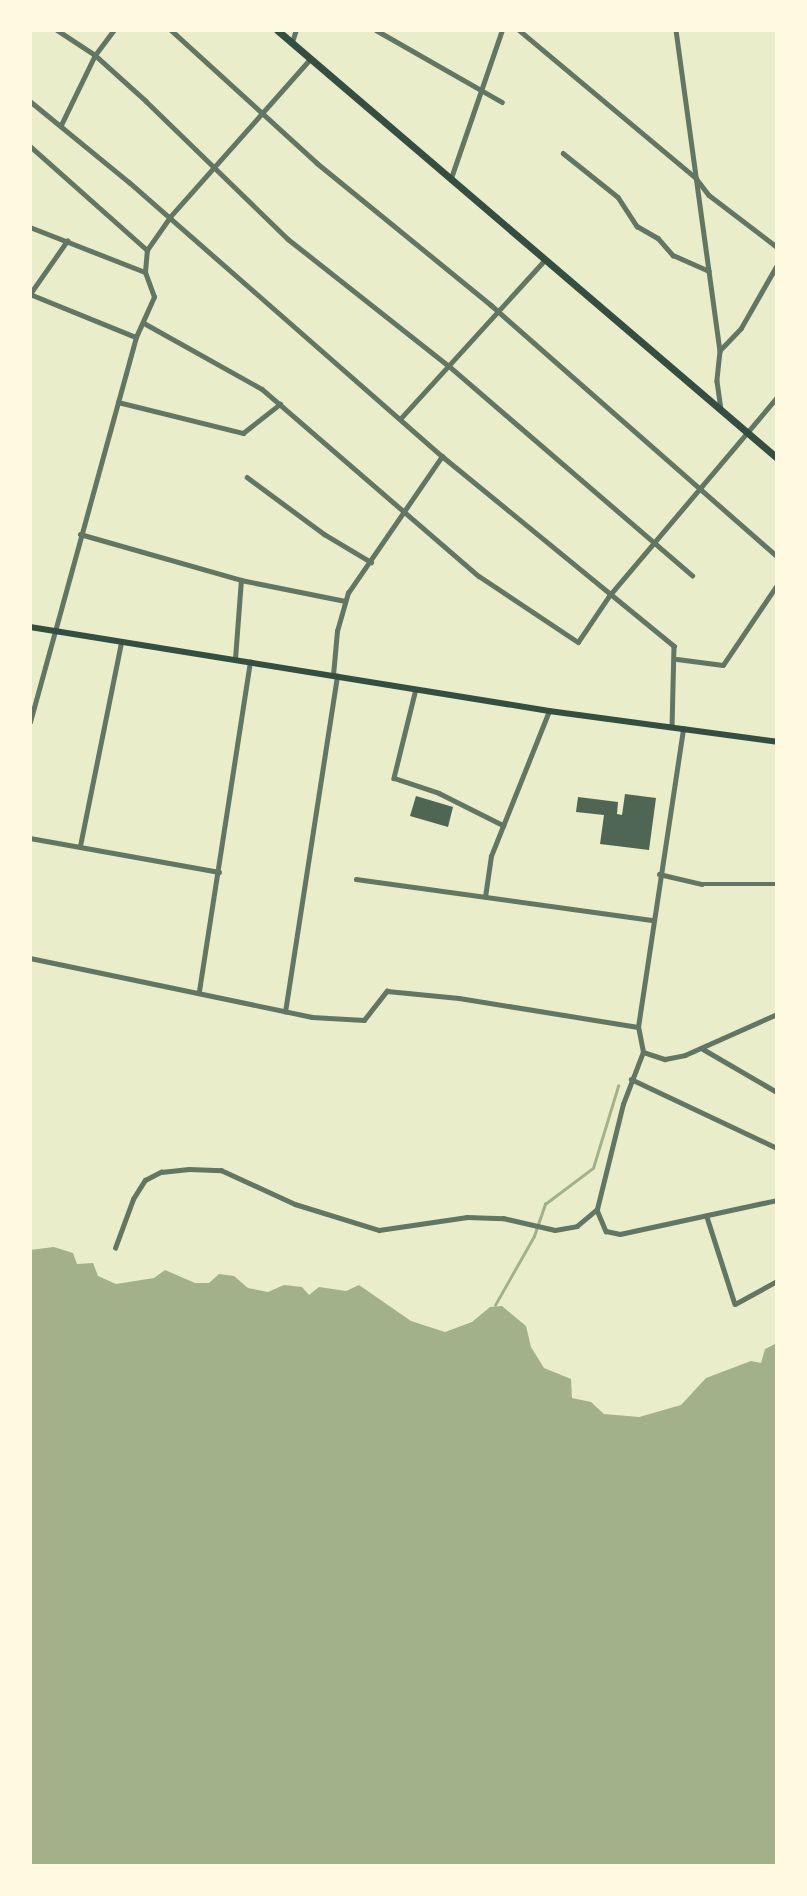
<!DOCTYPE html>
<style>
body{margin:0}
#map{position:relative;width:807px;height:1896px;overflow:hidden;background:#e9edc9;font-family:"Noto Sans",sans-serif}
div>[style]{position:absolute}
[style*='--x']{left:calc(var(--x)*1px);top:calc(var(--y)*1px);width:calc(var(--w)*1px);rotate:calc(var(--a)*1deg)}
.water>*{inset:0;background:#a3b18a}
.stream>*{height:2.5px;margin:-1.25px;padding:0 1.25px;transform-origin:1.25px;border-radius:1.25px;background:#a3b18a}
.building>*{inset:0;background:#4f6655}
.minor>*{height:4.5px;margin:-2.25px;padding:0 2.25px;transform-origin:2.25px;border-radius:2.25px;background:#617663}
.secondary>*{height:6px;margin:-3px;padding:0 3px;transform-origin:3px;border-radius:3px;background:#344e41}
.trunk>*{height:7px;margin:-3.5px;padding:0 3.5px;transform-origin:3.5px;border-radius:3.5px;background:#344e41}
span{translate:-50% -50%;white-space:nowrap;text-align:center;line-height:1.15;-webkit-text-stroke:6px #fefae0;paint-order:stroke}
.frame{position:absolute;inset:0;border:32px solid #fefae0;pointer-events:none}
</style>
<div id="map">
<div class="water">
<div style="clip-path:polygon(54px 1247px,73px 1253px,77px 1264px,93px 1263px,98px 1276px,116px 1284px,154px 1278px,165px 1270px,195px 1283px,209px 1283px,219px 1274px,234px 1276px,248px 1288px,268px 1292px,284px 1285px,302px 1287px,309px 1295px,319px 1287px,346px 1291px,359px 1285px,411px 1321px,445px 1332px,472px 1322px,490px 1307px,502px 1306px,526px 1326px,531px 1347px,544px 1368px,571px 1379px,572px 1398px,591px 1402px,604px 1414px,639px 1417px,681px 1405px,706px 1378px,751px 1361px,761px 1363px,765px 1349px,777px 1343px,777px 1866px,30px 1866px,30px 1250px)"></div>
</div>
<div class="stream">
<div style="--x:495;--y:1305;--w:79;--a:-60.5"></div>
<div style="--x:534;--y:1236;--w:34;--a:-71"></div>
<div style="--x:545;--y:1204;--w:60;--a:-36.9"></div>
<div style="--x:593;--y:1168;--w:86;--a:-73"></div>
</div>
<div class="building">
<div style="clip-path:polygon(625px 794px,656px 798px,649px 850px,600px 844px,604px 815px,576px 812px,578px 797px,618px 802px,617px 814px,622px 815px)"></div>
<div style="clip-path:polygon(416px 796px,453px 807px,448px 827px,410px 816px)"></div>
</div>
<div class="minor">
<div style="--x:57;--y:30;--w:45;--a:33.3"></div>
<div style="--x:95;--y:55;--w:69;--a:42"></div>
<div style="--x:146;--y:101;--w:198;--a:44.2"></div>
<div style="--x:288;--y:239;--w:205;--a:38.3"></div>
<div style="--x:449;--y:366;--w:321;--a:40.7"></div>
<div style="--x:171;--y:30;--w:197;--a:42.3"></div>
<div style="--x:317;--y:163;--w:225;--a:39.2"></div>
<div style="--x:491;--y:305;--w:381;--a:41.3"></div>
<div style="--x:376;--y:30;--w:145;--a:29.7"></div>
<div style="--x:519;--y:30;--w:231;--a:39.9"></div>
<div style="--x:696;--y:178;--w:21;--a:53"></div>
<div style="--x:709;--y:195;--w:86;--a:37.4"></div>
<div style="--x:676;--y:30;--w:324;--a:82.2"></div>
<div style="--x:720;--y:351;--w:30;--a:96"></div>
<div style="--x:717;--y:381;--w:29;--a:82"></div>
<div style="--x:292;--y:42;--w:13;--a:-72"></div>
<div style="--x:30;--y:101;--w:128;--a:39.3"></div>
<div style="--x:129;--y:182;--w:416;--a:41.2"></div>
<div style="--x:442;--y:456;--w:300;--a:39.3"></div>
<div style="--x:674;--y:646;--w:80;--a:91.4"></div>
<div style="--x:61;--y:125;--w:78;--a:-64.1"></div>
<div style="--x:95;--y:55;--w:31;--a:-53"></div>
<div style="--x:30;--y:146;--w:157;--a:41.6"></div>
<div style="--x:563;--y:153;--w:70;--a:38.7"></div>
<div style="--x:618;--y:197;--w:35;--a:57"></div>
<div style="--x:637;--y:226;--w:24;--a:30"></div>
<div style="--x:658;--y:238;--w:23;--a:49"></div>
<div style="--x:673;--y:255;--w:39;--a:24"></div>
<div style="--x:451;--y:178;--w:157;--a:-71"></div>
<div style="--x:30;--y:227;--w:123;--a:21.4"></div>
<div style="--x:30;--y:294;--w:114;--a:22.1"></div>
<div style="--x:30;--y:294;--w:65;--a:-55.1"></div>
<div style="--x:144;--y:323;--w:135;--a:29.2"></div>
<div style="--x:262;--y:389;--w:286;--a:40.8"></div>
<div style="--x:479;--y:576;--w:119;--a:33.7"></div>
<div style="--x:578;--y:642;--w:55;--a:-56"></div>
<div style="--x:609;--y:596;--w:260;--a:-49.8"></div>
<div style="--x:720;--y:350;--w:30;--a:-46"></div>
<div style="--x:741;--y:328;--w:73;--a:-60.3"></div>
<div style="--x:118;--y:402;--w:129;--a:13.9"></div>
<div style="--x:243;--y:433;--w:47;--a:-38.1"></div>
<div style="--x:401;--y:418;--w:214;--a:-47.7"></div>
<div style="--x:247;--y:477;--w:96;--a:36.5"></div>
<div style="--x:324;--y:534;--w:55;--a:30.8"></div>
<div style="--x:80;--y:534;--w:167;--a:15.9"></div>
<div style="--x:241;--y:580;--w:106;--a:11.4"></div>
<div style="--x:235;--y:659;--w:79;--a:-85.7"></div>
<div style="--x:677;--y:659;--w:46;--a:7.4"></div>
<div style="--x:723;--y:665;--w:97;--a:-56"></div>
<div style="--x:333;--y:675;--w:44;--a:-84.8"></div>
<div style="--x:337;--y:631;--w:40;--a:-74"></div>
<div style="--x:348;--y:593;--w:166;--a:-55.5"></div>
<div style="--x:416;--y:689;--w:92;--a:103.9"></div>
<div style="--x:394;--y:778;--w:47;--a:18.4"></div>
<div style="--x:439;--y:793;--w:72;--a:26.6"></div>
<div style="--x:30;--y:722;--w:399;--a:-74.6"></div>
<div style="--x:136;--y:337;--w:44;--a:-65.8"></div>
<div style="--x:154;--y:297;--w:27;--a:-110"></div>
<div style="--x:145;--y:272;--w:22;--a:-85"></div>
<div style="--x:147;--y:250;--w:39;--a:-55"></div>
<div style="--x:169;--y:218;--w:213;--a:-48.4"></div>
<div style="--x:30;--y:838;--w:192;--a:10.2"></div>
<div style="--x:80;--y:846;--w:208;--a:-78.6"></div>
<div style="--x:659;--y:874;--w:44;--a:13.1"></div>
<div style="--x:702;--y:884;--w:75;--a:0"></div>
<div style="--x:356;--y:879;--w:300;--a:7.9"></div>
<div style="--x:485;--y:897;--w:41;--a:-81.7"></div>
<div style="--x:491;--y:856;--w:156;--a:-68.2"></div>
<div style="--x:30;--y:958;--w:288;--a:11.8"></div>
<div style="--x:312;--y:1017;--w:52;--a:3.3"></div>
<div style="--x:364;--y:1020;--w:37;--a:-52"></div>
<div style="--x:387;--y:991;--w:72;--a:5.6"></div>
<div style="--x:459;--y:998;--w:181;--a:9.2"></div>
<div style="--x:199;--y:991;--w:333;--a:-81.2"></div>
<div style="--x:285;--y:1012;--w:340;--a:-81.2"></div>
<div style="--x:703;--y:1049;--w:86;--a:30.2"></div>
<div style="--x:643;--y:1052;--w:25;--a:-101"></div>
<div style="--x:638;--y:1027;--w:302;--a:-81.4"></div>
<div style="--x:643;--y:1052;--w:23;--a:18"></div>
<div style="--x:665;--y:1059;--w:20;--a:-11"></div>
<div style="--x:685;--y:1055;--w:101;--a:-24"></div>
<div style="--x:631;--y:1079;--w:161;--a:25.3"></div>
<div style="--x:597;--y:1210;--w:23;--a:67"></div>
<div style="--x:606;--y:1231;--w:14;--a:12"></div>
<div style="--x:620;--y:1234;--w:161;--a:-12.2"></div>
<div style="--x:707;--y:1217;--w:91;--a:72.2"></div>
<div style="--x:735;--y:1304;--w:48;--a:-28.7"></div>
<div style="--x:115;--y:1248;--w:52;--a:-69.8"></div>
<div style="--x:133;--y:1199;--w:22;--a:-58"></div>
<div style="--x:145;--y:1180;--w:18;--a:-27"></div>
<div style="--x:161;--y:1172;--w:28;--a:-6"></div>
<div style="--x:189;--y:1169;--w:32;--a:2"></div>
<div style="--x:221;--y:1170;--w:81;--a:24.7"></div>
<div style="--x:295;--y:1204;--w:88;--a:17.2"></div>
<div style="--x:379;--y:1230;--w:89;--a:-8.4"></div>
<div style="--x:467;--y:1217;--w:36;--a:2"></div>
<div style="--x:503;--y:1218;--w:53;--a:13"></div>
<div style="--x:555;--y:1230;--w:22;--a:-10"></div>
<div style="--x:577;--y:1226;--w:26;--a:-40"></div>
<div style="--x:597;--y:1209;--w:108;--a:-76.1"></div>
<div style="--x:623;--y:1104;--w:56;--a:-69"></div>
</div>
<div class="secondary">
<div style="--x:30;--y:627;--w:526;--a:9.19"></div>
<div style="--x:549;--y:711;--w:230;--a:7.7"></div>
</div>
<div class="trunk">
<div style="--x:277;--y:30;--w:658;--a:40.56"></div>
</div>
<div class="frame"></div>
</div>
